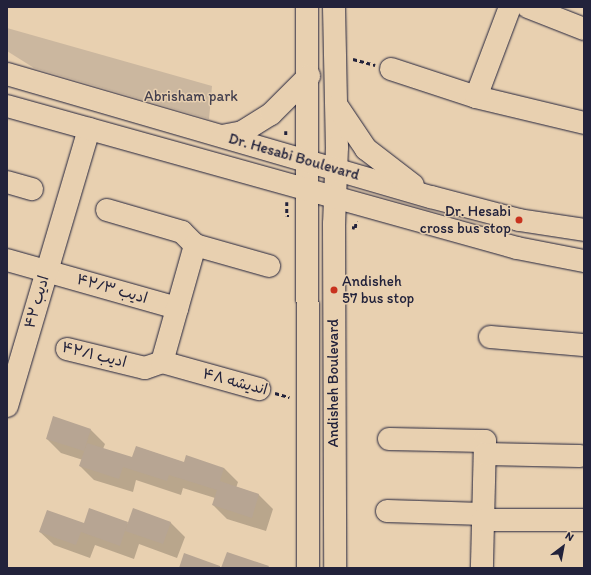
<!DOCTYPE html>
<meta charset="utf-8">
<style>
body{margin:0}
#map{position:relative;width:591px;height:575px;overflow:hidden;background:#e8d0b0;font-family:Itim,"Playpen Sans Arabic",sans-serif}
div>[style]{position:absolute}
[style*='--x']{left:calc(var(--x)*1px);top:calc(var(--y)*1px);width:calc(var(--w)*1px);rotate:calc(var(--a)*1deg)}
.green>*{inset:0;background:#cbb79f}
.shadow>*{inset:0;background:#0003}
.building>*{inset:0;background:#b7a593}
.path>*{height:2.5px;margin-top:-1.25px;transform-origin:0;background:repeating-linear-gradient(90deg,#22223b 0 4px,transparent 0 7px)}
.roads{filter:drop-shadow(0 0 1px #22223b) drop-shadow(0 0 1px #22223b)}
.minor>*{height:22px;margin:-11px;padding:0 11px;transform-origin:11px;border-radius:11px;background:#e8d0b0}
.major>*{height:22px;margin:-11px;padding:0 11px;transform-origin:11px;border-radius:11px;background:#e8d0b0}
.dots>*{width:11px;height:11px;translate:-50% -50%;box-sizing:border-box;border:2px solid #e8d0b0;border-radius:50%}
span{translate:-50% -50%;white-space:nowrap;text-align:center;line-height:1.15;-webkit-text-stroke:3px #e8d0b0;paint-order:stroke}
.park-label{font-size:15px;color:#44404f}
.street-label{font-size:15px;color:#22223b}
.poi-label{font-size:15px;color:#22223b}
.right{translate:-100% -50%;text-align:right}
.left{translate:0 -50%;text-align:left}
.frame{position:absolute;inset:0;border:8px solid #22223b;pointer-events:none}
.north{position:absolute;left:543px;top:527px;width:40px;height:40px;-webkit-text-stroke:3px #e8d0b0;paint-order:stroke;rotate:32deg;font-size:11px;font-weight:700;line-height:16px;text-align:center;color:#22223b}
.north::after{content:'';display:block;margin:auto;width:14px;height:18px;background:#22223b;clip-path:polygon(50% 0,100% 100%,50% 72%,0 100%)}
</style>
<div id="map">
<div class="green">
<div style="clip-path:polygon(7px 28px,212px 86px,209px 119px,34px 68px,7px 51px)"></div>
</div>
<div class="shadow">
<div style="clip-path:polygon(91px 430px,105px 444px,103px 449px,133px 458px,224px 468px,238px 482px,236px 488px,259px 495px,273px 509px,266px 531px,227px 519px,213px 505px,215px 498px,183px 488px,181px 495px,136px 480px,133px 492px,94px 480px,80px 466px,83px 460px,61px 453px,47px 439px)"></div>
<div style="clip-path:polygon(90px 509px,129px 524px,134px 510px,171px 523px,185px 537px,177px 558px,139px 544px,134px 559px,95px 545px,90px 558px,54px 545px,40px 532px,84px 525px)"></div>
</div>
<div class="building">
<div style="clip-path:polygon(53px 416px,91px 429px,84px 451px,46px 439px)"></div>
<div style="clip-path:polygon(87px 443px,132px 457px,136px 446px,184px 462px,186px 455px,224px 468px,220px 481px,259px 494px,252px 518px,212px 505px,217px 490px,169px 475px,167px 481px,123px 467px,119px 479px,79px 466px)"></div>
<div style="clip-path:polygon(89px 508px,128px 522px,120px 546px,81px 532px,76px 545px,39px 532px,47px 510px,84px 523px)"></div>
<div style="clip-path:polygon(133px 508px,171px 522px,163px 544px,125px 531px)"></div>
<div style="clip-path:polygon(227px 552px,269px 566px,268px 568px,221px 568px)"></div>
<div style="clip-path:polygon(184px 553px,220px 566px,220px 568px,179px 568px)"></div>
</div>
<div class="path">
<div style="--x:353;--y:59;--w:23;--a:15"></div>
<div style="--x:286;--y:131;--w:6;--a:90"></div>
<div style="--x:287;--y:202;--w:14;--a:90"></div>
<div style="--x:287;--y:216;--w:2;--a:0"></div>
<div style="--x:352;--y:227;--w:3;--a:18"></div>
<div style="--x:355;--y:228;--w:7;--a:-82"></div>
<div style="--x:275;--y:393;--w:15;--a:16"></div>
</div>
<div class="roads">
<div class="minor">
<div style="--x:528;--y:7;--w:60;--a:21.4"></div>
<div style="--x:391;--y:69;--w:89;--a:18.2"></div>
<div style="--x:476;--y:97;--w:111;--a:13.5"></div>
<div style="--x:476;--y:97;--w:96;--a:-69.3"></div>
<div style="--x:7;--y:182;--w:26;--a:16"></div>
<div style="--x:107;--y:210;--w:78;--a:16.3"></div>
<div style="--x:182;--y:232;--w:18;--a:45"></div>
<div style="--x:195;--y:245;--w:77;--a:15.8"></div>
<div style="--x:7;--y:260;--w:177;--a:15.8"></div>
<div style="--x:490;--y:337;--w:94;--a:4.9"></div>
<div style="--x:67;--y:349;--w:80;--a:13.7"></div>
<div style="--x:145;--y:368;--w:18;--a:-19"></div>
<div style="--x:162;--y:362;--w:122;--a:-74.2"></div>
<div style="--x:162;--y:362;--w:101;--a:15.6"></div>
<div style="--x:7;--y:406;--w:289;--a:-73.5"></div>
<div style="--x:389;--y:439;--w:96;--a:1.2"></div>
<div style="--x:485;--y:441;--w:127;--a:91.4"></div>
<div style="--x:485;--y:454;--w:95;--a:1.2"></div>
<div style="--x:387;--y:511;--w:96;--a:1.8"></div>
<div style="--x:483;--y:520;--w:101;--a:0"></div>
</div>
<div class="major">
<div style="--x:307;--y:7;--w:561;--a:89.9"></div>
<div style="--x:334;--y:7;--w:140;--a:88.8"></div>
<div style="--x:337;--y:147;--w:77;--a:92.2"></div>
<div style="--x:334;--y:224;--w:344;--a:89.8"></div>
<div style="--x:7;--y:74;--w:441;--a:16.2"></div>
<div style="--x:431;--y:197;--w:91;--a:14.6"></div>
<div style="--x:519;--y:220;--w:66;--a:8.7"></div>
<div style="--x:7;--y:106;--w:529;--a:15.56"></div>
<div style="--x:517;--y:248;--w:68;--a:11"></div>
<div style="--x:337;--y:106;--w:52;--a:56"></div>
<div style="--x:366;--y:149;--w:59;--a:37.5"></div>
<div style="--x:222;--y:136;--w:20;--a:-11"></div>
<div style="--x:242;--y:132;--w:34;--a:-32"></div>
<div style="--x:271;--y:114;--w:54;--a:-45"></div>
</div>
</div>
<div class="dots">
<div style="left:519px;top:220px;background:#c8321e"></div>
<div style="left:334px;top:290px;background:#c8321e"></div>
</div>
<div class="park-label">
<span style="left:191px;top:97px">Abrisham park</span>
</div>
<div class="street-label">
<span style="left:294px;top:157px;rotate:16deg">Dr. Hesabi Boulevard</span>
<span style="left:112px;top:289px;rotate:16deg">ادیب ۴۲/۳</span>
<span style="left:37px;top:302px;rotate:-74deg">ادیب ۴۲</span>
<span style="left:94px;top:355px;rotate:14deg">ادیب ۴۲/۱</span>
<span style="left:235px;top:382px;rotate:15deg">اندیشه ۴۸</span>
<span style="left:334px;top:383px;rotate:-90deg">Andisheh Boulevard</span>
</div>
<div class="poi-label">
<span class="right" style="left:511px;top:220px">Dr. Hesabi<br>cross bus stop</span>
<span class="left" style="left:342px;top:290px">Andisheh<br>57 bus stop</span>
</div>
<div class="frame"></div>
<div class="north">N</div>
</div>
